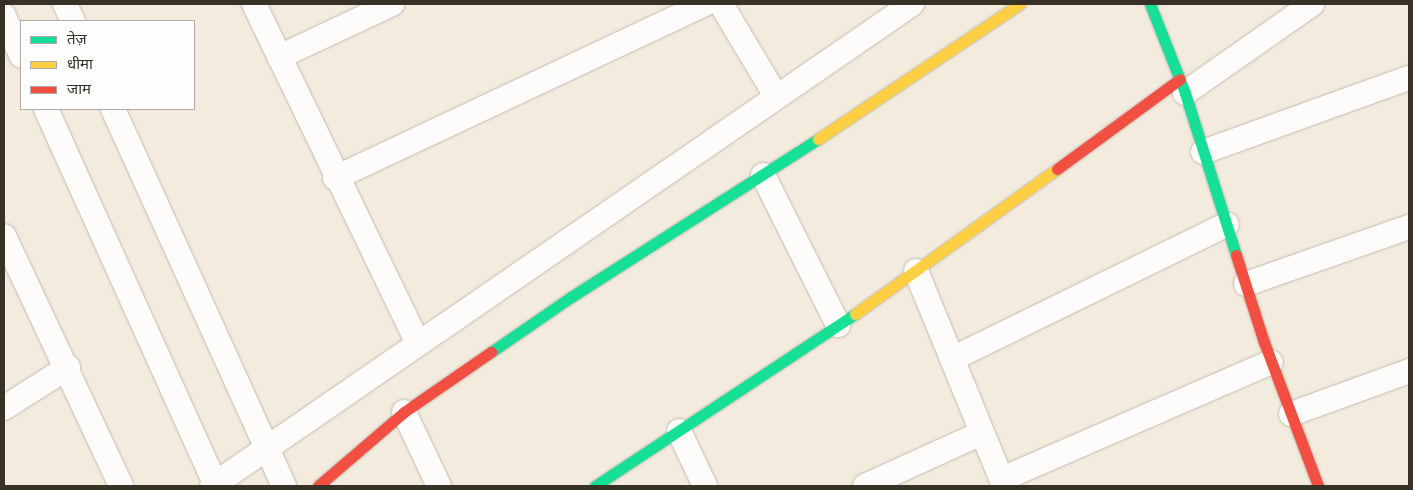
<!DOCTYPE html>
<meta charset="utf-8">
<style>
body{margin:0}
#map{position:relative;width:1413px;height:490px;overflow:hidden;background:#f3ebde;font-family:"Nunito Sans","Noto Sans Devanagari",sans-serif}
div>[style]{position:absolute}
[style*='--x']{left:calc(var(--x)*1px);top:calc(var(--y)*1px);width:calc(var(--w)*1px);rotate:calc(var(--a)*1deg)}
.roads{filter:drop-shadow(0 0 1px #c2bbaf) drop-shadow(0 0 1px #c2bbaf)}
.street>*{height:24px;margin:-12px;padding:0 12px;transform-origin:12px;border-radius:12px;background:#fdfcfa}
.fast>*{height:11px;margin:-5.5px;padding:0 5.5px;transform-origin:5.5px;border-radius:5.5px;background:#16e098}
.slow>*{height:11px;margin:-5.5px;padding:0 5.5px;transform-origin:5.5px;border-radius:5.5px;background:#ffcf43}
.jam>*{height:11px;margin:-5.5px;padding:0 5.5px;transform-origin:5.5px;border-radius:5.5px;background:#f24e42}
span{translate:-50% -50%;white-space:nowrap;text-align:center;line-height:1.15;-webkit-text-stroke:5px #fdfdfd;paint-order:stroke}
.frame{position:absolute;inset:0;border:5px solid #383125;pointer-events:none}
.legend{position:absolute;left:20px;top:20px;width:175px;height:90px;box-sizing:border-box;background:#fdfdfd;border:1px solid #aeaba7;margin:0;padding:6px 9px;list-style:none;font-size:15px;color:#383125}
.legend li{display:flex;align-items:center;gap:10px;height:25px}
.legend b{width:25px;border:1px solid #aeaba7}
</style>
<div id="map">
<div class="roads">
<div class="street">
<div style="--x:65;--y:4;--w:19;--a:65"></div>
<div style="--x:254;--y:4;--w:377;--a:64.2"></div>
<div style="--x:721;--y:4;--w:107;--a:59.1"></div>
<div style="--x:4;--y:16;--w:43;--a:66.4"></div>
<div style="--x:279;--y:57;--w:125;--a:-25.1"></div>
<div style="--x:1185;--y:93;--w:155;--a:-35"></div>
<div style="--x:46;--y:109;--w:414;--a:65.7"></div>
<div style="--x:113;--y:109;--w:414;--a:65.6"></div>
<div style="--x:1203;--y:152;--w:219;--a:-19.8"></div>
<div style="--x:763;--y:175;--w:168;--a:63.4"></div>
<div style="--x:335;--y:178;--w:409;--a:-25.2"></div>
<div style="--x:4;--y:236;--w:276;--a:64.9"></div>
<div style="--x:916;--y:271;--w:232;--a:67.7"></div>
<div style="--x:1246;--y:284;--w:173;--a:-19.3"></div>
<div style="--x:952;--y:359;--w:306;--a:-26.1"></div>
<div style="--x:4;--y:408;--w:76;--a:-32.6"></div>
<div style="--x:404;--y:412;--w:82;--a:64.7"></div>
<div style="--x:1291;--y:414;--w:126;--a:-20"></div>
<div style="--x:679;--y:431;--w:61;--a:64.7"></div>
<div style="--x:1002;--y:479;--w:293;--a:-23.5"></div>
<div style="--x:212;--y:486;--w:850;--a:-34.55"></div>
<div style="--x:865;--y:486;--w:128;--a:-24.4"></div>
</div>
<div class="fast">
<div style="--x:1150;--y:4;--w:96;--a:68.5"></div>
<div style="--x:1185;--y:93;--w:170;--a:72.5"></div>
<div style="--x:491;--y:352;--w:97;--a:-34.5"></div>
<div style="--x:571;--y:297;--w:293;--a:-32.6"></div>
<div style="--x:595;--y:486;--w:312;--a:-33.5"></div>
</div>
<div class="slow">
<div style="--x:818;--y:139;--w:243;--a:-33.8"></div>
<div style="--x:855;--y:314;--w:249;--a:-35.7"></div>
</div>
<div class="jam">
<div style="--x:1057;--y:169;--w:152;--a:-36.2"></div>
<div style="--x:1236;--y:255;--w:91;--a:72.2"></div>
<div style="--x:1264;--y:342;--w:154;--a:69.4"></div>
<div style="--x:318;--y:486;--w:113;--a:-40.7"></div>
<div style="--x:404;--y:412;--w:106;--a:-34.6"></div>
</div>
</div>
<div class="frame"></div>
<ul class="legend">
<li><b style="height:6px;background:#16e098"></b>तेज़</li>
<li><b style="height:6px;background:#ffcf43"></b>धीमा</li>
<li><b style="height:6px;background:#f24e42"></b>जाम</li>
</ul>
</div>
